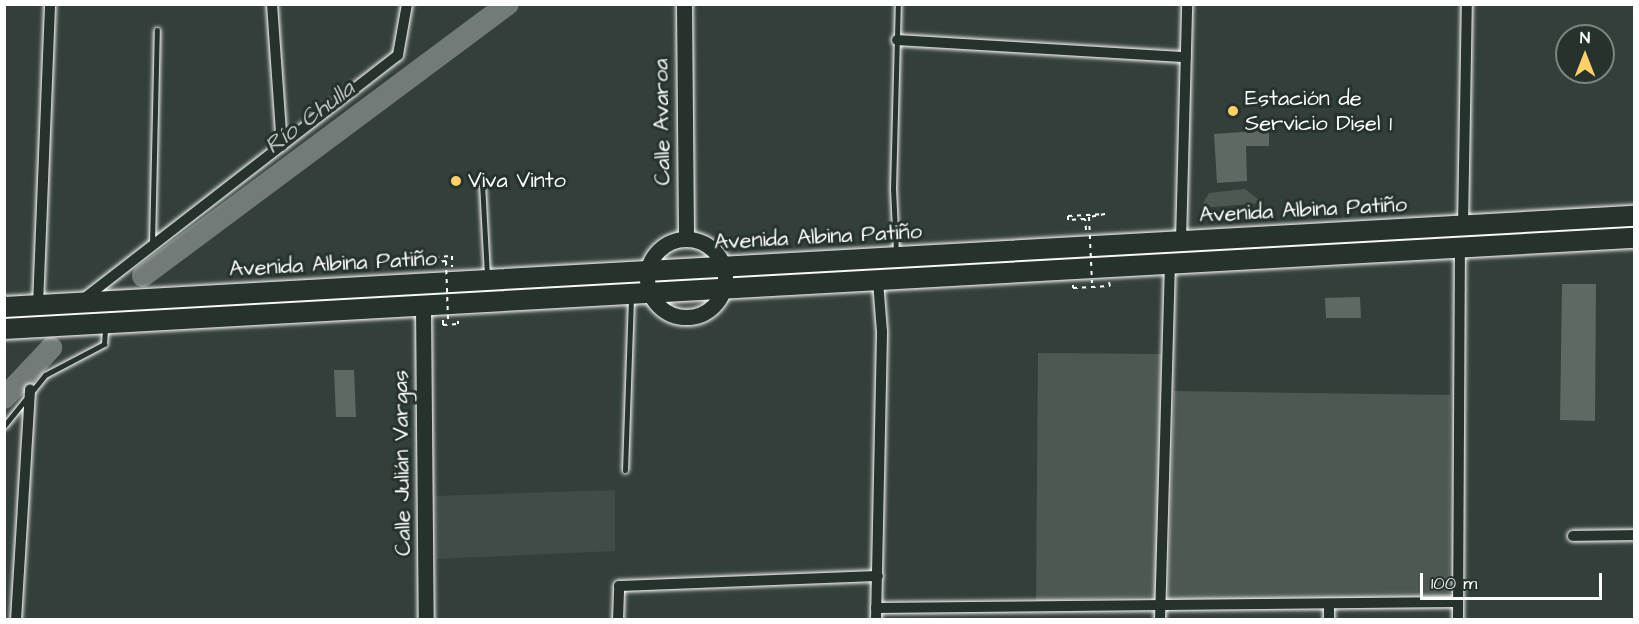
<!DOCTYPE html>
<meta charset="utf-8">
<style>
body{margin:0}
#map{position:relative;width:1639px;height:624px;overflow:hidden;background:#333f3a;font-family:"Architects Daughter",sans-serif}
div>[style]{position:absolute}
[style*='--x']{left:calc(var(--x)*1px);top:calc(var(--y)*1px);width:calc(var(--w)*1px);rotate:calc(var(--a)*1deg)}
.built>*{inset:0;background:#404c47}
.green>*{inset:0;background:#4d5853}
.river>*{height:22px;margin:-11px;padding:0 11px;transform-origin:11px;border-radius:11px;background:#737b78}
.building>*{inset:0;background:#5f6964}
.path>*{height:2px;margin-top:-1px;transform-origin:0;background:repeating-linear-gradient(90deg,#fff 0 4.5px,transparent 0 9px)}
.roads{filter:drop-shadow(0 0 2px #fff) drop-shadow(0 0 2px #fff)}
.lane>*{height:5px;margin:-2.5px;padding:0 2.5px;transform-origin:2.5px;border-radius:2.5px;background:#26332d}
.street>*{height:10px;margin:-5px;padding:0 5px;transform-origin:5px;border-radius:5px;background:#26332d}
.secondary>*{height:15px;margin:-7.5px;padding:0 7.5px;transform-origin:7.5px;border-radius:7.5px;background:#26332d}
.secondary>.ring{margin:-7.5px;padding:0;box-sizing:content-box;background:none;border:15px solid #26332d;border-radius:50%}
.highway>*{height:20px;margin:-10px;padding:0 10px;transform-origin:10px;border-radius:10px;background:#26332d}
.path-bridge>*{height:2px;margin-top:-1px;transform-origin:0;background:repeating-linear-gradient(90deg,#fff 0 4.5px,transparent 0 9px)}
.dots>*{width:16px;height:16px;translate:-50% -50%;box-sizing:border-box;border:3px solid #26332d;border-radius:50%}
span{translate:-50% -50%;white-space:nowrap;text-align:center;line-height:1.15;-webkit-text-stroke:6px #26332d;paint-order:stroke}
.poi-label{font-size:22px;color:#fff}
.left{translate:0 -50%;text-align:left}
.street-label{font-size:22px;color:#fff}
.water-label{font-size:24px;color:#b9bdbc;font-style:italic}
.frame{position:absolute;inset:0;border:6px solid #fff;pointer-events:none}
.north{position:absolute;left:1555px;top:24px;width:60px;height:60px;box-sizing:border-box;background:#26332d;border:2px solid #7d8581;border-radius:50%;rotate:0deg;font-size:16px;font-weight:700;line-height:24px;text-align:center;color:#fff}
.north::after{content:'';display:block;margin:auto;width:21px;height:27px;background:#ffd166;clip-path:polygon(50% 0,100% 100%,50% 72%,0 100%)}
.scale{position:absolute;left:1420px;top:573px;width:182px;height:27px;box-sizing:border-box;border:3px solid #fff;border-top:0;padding-left:8px;font-size:18px;line-height:21px;white-space:nowrap;color:#fff;-webkit-text-stroke:4px #26332d;paint-order:stroke}
</style>
<div id="map">
<div class="built">
<div style="clip-path:polygon(615px 490px,615px 551px,436px 559px,435px 496px)"></div>
</div>
<div class="green">
<div style="clip-path:polygon(1245px 189px,1263px 203px,1200px 208px,1209px 193px)"></div>
<div style="clip-path:polygon(1038px 353px,1161px 354px,1157px 596px,1036px 601px)"></div>
<div style="clip-path:polygon(1174px 391px,1450px 395px,1449px 598px,1168px 600px)"></div>
</div>
<div class="river">
<div style="--x:143;--y:276;--w:455;--a:-36.7"></div>
<div style="--x:4;--y:398;--w:69;--a:-46.8"></div>
</div>
<div class="building">
<div style="clip-path:polygon(1269px 130px,1269px 146px,1246px 146px,1247px 181px,1217px 183px,1214px 134px)"></div>
<div style="clip-path:polygon(1562px 284px,1596px 284px,1595px 421px,1560px 420px)"></div>
<div style="clip-path:polygon(1360px 297px,1361px 318px,1326px 318px,1325px 298px)"></div>
<div style="clip-path:polygon(334px 370px,354px 370px,356px 417px,336px 417px)"></div>
</div>
<div class="path">
<div style="--x:1086;--y:230;--w:11;--a:-95"></div>
<div style="--x:1085;--y:219;--w:17;--a:177"></div>
<div style="--x:1068;--y:220;--w:4;--a:-90"></div>
<div style="--x:1068;--y:216;--w:37;--a:-3"></div>
<div style="--x:1105;--y:214;--w:16;--a:169"></div>
<div style="--x:446;--y:261;--w:11;--a:175"></div>
<div style="--x:435;--y:262;--w:5;--a:-90"></div>
<div style="--x:435;--y:257;--w:17;--a:-3"></div>
<div style="--x:452;--y:256;--w:11;--a:90"></div>
<div style="--x:1073;--y:285;--w:3;--a:90"></div>
<div style="--x:1073;--y:288;--w:37;--a:-3"></div>
<div style="--x:1110;--y:286;--w:4;--a:-104"></div>
<div style="--x:443;--y:320;--w:5;--a:90"></div>
<div style="--x:443;--y:325;--w:15;--a:-4"></div>
<div style="--x:458;--y:324;--w:3;--a:-90"></div>
</div>
<div class="roads">
<div class="lane">
<div style="--x:482;--y:183;--w:92;--a:86.9"></div>
<div style="--x:152;--y:244;--w:214;--a:-88.7"></div>
<div style="--x:896;--y:252;--w:63;--a:-92.7"></div>
<div style="--x:893;--y:189;--w:185;--a:-88.5"></div>
<div style="--x:4;--y:426;--w:65;--a:-51.2"></div>
<div style="--x:45;--y:375;--w:67;--a:-27.7"></div>
<div style="--x:104;--y:344;--w:16;--a:-86"></div>
<div style="--x:625;--y:470;--w:171;--a:-88"></div>
</div>
<div class="street">
<div style="--x:272;--y:4;--w:142;--a:86"></div>
<div style="--x:897;--y:40;--w:289;--a:3.4"></div>
<div style="--x:1463;--y:225;--w:221;--a:-89"></div>
<div style="--x:1181;--y:241;--w:237;--a:-88.5"></div>
<div style="--x:81;--y:301;--w:401;--a:-37.8"></div>
<div style="--x:398;--y:55;--w:52;--a:-80"></div>
<div style="--x:38;--y:305;--w:301;--a:-87.7"></div>
<div style="--x:1573;--y:536;--w:61;--a:-0.9"></div>
<div style="--x:1329;--y:605;--w:15;--a:90"></div>
<div style="--x:876;--y:608;--w:582;--a:-0.59"></div>
<div style="--x:16;--y:620;--w:231;--a:-86.5"></div>
<div style="--x:618;--y:620;--w:34;--a:-88"></div>
<div style="--x:619;--y:586;--w:259;--a:-2.2"></div>
<div style="--x:876;--y:620;--w:288;--a:-88.8"></div>
<div style="--x:882;--y:332;--w:51;--a:-94.5"></div>
<div style="--x:1160;--y:620;--w:356;--a:-88.4"></div>
<div style="--x:1458;--y:620;--w:372;--a:-89.7"></div>
</div>
<div class="secondary">
<div style="--x:684;--y:4;--w:235;--a:89.5"></div>
<div class="ring" style="left:647px;top:239px;width:63px;height:63px"></div>
<div style="--x:423;--y:306;--w:314;--a:89.5"></div>
</div>
<div class="highway">
<div style="--x:4;--y:307;--w:1633;--a:-3.2"></div>
<div style="--x:4;--y:329;--w:1633;--a:-3.2"></div>
</div>
</div>
<div class="path-bridge">
<div style="--x:1089;--y:217;--w:66;--a:87.4"></div>
<div style="--x:446;--y:261;--w:58;--a:88"></div>
</div>
<div class="dots">
<div style="left:1233px;top:111px;background:#ffd166"></div>
<div style="left:456px;top:181px;background:#ffd166"></div>
</div>
<div class="poi-label">
<span class="left" style="left:1245px;top:111px">Estación de<br>Servicio Disel 1</span>
<span class="left" style="left:468px;top:181px">Viva Vinto</span>
</div>
<div class="street-label">
<span style="left:662px;top:122px;rotate:-91deg">Calle Avaroa</span>
<span style="left:1303px;top:210px;rotate:-3deg">Avenida Albina Patiño</span>
<span style="left:818px;top:237px;rotate:-3deg">Avenida Albina Patiño</span>
<span style="left:333px;top:264px;rotate:-3deg">Avenida Albina Patiño</span>
<span style="left:402px;top:463px;rotate:-91deg">Calle Julián Vargas</span>
</div>
<div class="water-label">
<span style="left:310px;top:118px;rotate:-37deg">Río Chulla</span>
</div>
<div class="frame"></div>
<div class="north">N</div>
<div class="scale">100 m</div>
</div>
